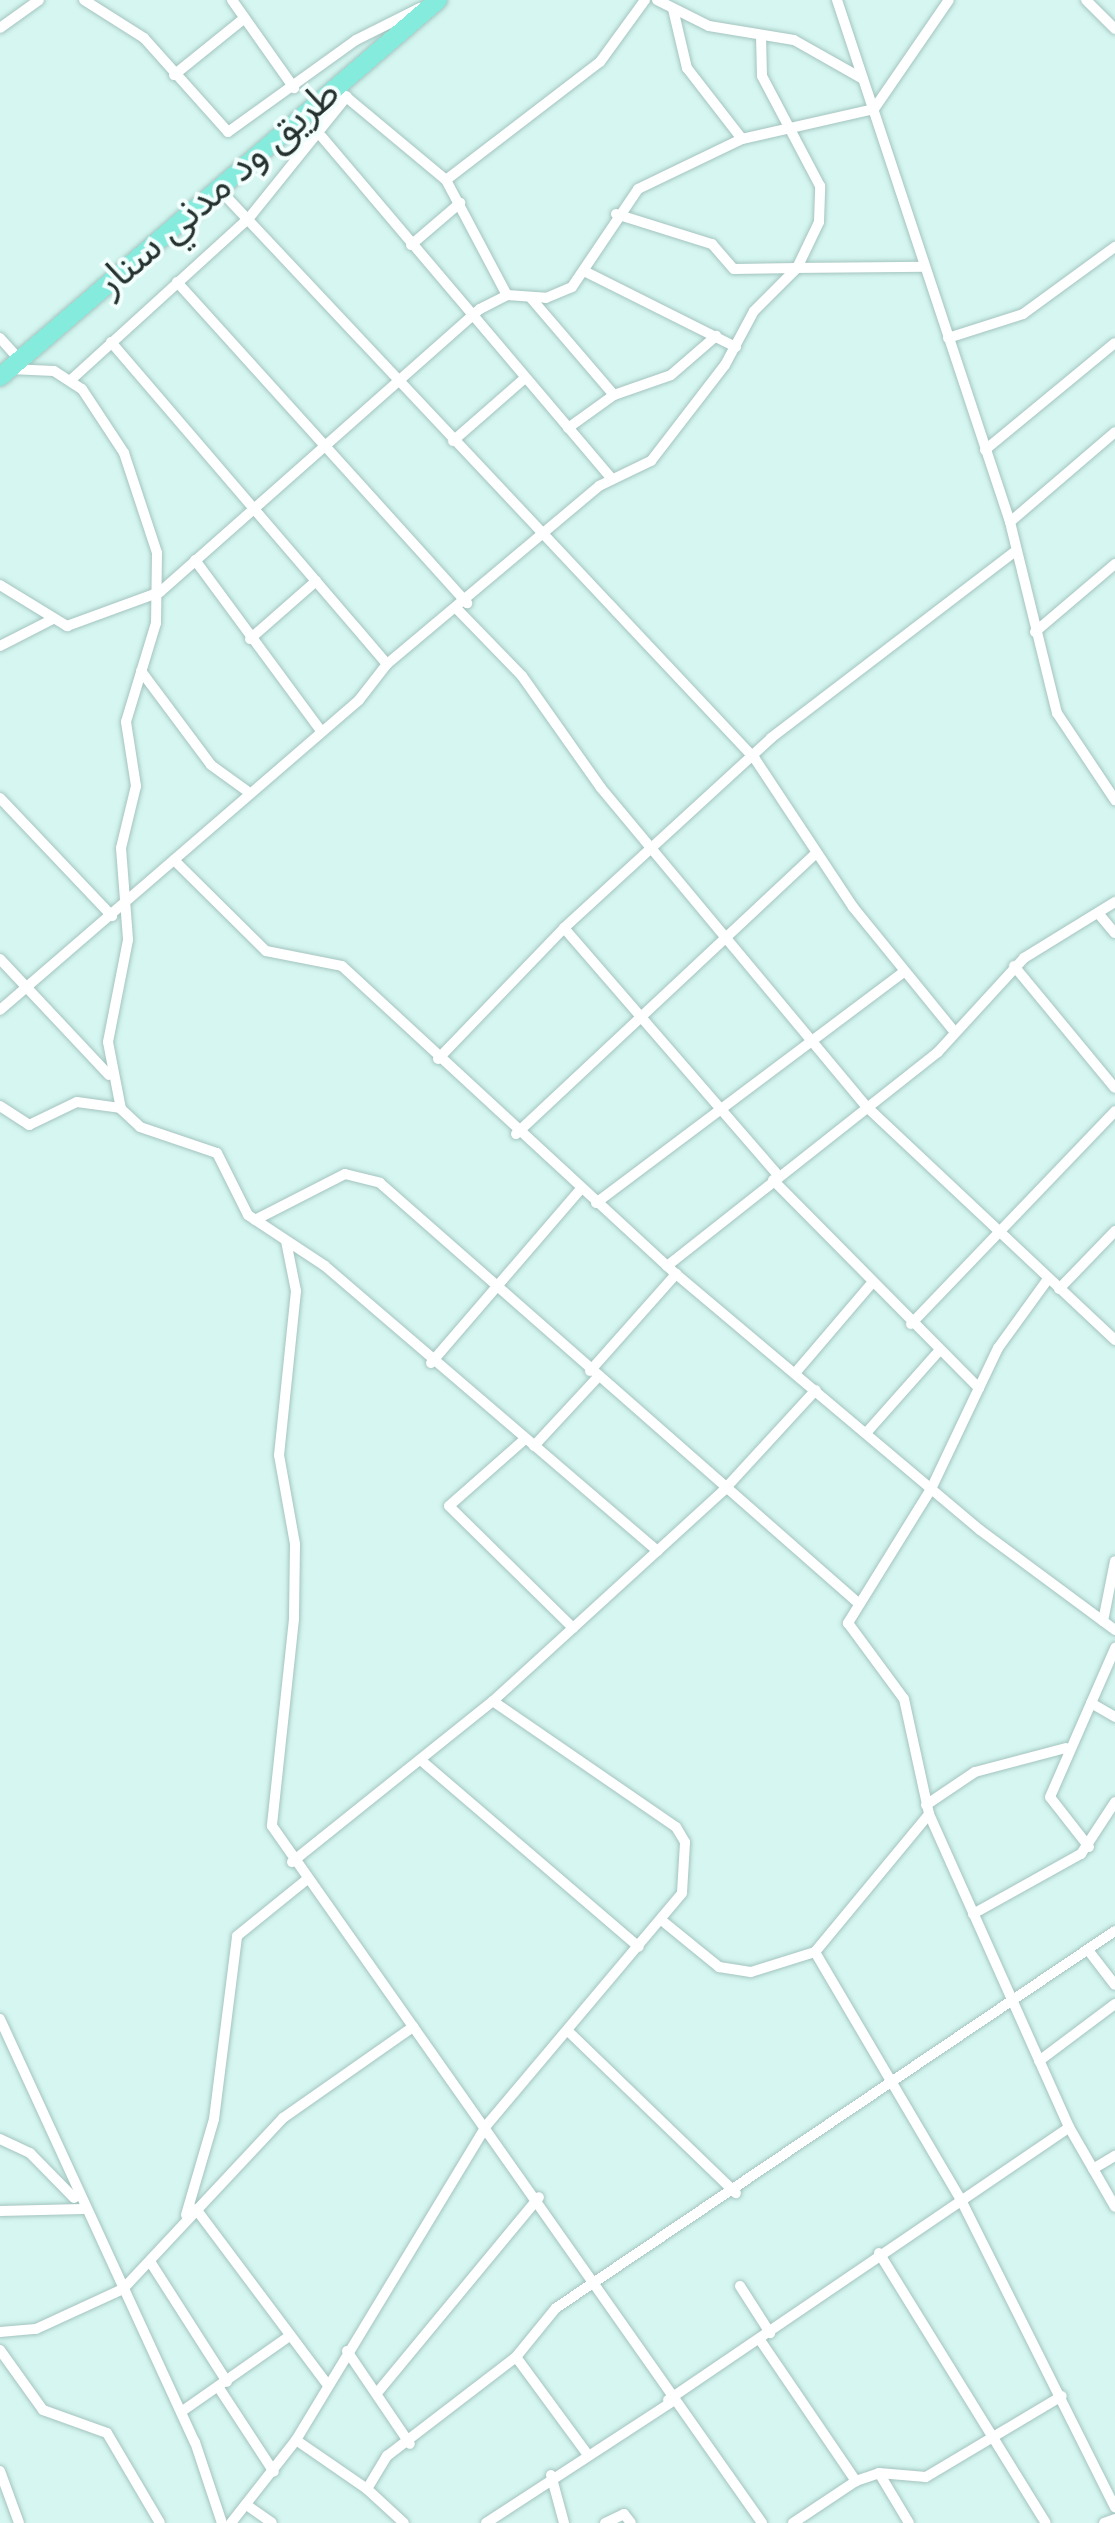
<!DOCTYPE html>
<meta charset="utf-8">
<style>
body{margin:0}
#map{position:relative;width:1115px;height:2523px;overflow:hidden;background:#d5f6f1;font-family:Spectral,"Noto Sans Arabic",serif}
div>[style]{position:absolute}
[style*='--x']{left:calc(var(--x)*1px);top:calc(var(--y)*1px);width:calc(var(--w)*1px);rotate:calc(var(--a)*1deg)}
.roads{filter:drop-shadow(0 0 2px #a4c4bf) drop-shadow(0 0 2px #a4c4bf)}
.street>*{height:10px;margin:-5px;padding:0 5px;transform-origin:5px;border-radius:5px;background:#fff}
.highway>*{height:18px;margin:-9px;padding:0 9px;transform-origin:9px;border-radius:9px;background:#84ebdd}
span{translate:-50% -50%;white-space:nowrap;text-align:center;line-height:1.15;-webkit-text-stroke:8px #f2fffd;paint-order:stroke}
.street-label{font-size:40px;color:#253230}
</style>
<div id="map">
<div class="roads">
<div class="street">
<div style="--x:84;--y:0;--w:71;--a:32.3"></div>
<div style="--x:144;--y:38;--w:126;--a:48.2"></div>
<div style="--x:228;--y:132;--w:158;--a:-35.7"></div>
<div style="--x:356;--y:40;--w:72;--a:-26.6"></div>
<div style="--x:232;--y:0;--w:108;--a:54.8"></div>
<div style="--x:657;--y:0;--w:58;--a:26.6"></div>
<div style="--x:709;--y:26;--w:86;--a:9.4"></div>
<div style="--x:794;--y:40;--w:79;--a:29.5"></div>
<div style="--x:837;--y:0;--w:550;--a:71.66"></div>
<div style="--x:1010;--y:522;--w:197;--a:76.2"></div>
<div style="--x:1057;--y:713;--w:105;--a:56.3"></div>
<div style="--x:1086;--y:0;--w:41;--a:45"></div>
<div style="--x:673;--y:9;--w:61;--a:76.7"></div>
<div style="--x:687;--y:68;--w:90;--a:52.2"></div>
<div style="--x:0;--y:28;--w:48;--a:-35.7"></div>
<div style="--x:174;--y:75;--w:86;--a:-38.9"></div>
<div style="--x:344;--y:95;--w:133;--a:39.8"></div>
<div style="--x:446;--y:180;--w:130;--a:62.1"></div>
<div style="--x:322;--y:137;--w:447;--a:49.7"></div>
<div style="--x:446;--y:180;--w:194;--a:-37.5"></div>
<div style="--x:600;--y:62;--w:77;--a:-54"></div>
<div style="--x:219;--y:189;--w:782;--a:46.76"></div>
<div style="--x:755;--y:759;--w:178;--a:56.5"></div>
<div style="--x:853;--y:907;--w:157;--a:50.9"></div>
<div style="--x:616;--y:214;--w:101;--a:17.4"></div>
<div style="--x:712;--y:244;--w:33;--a:49"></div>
<div style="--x:734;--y:269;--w:63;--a:-0.9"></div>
<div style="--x:797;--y:268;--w:51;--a:-64.4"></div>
<div style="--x:819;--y:222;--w:36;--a:-88"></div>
<div style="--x:820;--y:186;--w:124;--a:-117.8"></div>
<div style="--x:762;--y:76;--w:40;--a:-91.4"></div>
<div style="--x:411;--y:245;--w:65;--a:-40.6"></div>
<div style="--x:584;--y:271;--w:170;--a:26.6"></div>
<div style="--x:177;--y:282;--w:433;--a:47.9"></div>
<div style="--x:530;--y:297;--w:129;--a:49.4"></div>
<div style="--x:0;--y:338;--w:30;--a:48"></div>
<div style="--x:948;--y:338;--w:79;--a:-17.7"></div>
<div style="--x:1023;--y:314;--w:114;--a:-36.1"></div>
<div style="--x:111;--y:342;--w:424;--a:49.4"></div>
<div style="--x:10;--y:369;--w:44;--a:2.6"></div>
<div style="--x:54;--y:371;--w:33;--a:33"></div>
<div style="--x:82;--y:389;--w:77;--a:56.7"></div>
<div style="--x:124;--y:453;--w:105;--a:71.7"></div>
<div style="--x:157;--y:553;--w:70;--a:90.8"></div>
<div style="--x:156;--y:623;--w:103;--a:106.9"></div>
<div style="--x:126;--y:722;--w:65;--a:81.1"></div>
<div style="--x:136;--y:786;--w:64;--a:103.6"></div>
<div style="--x:121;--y:848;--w:92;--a:85.6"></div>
<div style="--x:128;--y:940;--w:104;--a:101.1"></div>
<div style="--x:108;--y:1042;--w:68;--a:79"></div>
<div style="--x:121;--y:1109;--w:26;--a:43"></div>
<div style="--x:140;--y:1127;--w:81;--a:18.7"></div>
<div style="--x:217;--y:1153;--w:69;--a:63.4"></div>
<div style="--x:248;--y:1215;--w:92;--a:33.5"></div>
<div style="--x:325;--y:1266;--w:438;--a:40.6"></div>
<div style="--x:73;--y:378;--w:238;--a:-42.3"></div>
<div style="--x:249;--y:218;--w:156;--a:-51.2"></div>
<div style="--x:568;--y:428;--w:57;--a:-35.7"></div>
<div style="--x:614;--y:395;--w:60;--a:-19.3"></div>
<div style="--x:671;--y:375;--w:60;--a:-40.9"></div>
<div style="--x:453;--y:441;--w:96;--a:-41.2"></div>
<div style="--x:985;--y:450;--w:168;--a:-39.5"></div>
<div style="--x:1010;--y:522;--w:138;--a:-40.6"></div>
<div style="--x:195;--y:560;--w:212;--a:53.6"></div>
<div style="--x:0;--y:585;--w:79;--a:31.5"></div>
<div style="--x:67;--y:626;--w:99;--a:-20.1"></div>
<div style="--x:160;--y:592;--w:427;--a:-41.5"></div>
<div style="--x:480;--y:309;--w:30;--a:-27"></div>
<div style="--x:507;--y:295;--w:39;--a:4"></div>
<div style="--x:546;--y:298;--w:28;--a:-23"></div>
<div style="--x:572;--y:287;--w:118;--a:-56"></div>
<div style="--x:638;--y:189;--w:115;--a:-25.7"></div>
<div style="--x:742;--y:139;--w:135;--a:-12.8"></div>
<div style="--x:874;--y:109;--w:132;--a:-55.5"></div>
<div style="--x:458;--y:610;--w:92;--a:45.9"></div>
<div style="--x:522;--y:676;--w:137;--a:54.8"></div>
<div style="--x:601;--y:788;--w:417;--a:50.2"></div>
<div style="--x:868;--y:1108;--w:339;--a:43.2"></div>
<div style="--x:1035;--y:632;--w:105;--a:-40.4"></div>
<div style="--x:250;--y:639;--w:88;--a:-41.3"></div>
<div style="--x:0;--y:646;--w:57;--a:-27"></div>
<div style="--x:141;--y:671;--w:117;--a:53.3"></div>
<div style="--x:211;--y:765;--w:44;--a:35.8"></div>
<div style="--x:0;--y:798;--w:163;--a:46.5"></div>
<div style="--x:174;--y:860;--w:129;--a:44.7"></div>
<div style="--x:266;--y:951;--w:77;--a:11.2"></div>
<div style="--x:342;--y:966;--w:454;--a:42.7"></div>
<div style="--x:676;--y:1274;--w:397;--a:40.1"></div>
<div style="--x:980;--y:1530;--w:168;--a:36.5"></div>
<div style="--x:1098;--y:913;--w:26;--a:50"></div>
<div style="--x:564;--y:928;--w:328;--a:49.1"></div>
<div style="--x:0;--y:959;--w:159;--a:46.8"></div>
<div style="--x:1014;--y:966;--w:158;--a:50.4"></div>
<div style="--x:0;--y:1010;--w:474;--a:-40.8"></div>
<div style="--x:359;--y:700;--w:46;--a:-52.1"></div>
<div style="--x:387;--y:664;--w:277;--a:-40"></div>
<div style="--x:599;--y:486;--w:58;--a:-25.7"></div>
<div style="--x:651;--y:461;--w:121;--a:-52.4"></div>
<div style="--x:725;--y:365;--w:61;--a:-61.8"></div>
<div style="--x:754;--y:311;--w:61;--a:-45"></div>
<div style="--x:797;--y:268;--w:127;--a:-0.5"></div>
<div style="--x:438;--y:1059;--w:182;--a:-46.1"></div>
<div style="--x:564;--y:928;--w:281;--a:-42.5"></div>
<div style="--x:771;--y:738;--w:308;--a:-37.4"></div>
<div style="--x:0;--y:1106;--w:35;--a:33"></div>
<div style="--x:29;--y:1125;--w:53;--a:-25.6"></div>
<div style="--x:77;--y:1102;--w:43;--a:7.9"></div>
<div style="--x:516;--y:1134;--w:411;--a:-43.1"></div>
<div style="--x:773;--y:1180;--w:293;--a:45.3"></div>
<div style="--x:596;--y:1203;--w:386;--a:-36.9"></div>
<div style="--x:255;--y:1220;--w:101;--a:-27.1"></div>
<div style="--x:345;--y:1174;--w:36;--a:14"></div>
<div style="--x:380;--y:1183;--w:635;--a:41.3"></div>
<div style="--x:286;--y:1241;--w:51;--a:78.7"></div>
<div style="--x:296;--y:1291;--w:165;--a:95.9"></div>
<div style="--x:279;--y:1455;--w:90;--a:79.8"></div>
<div style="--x:295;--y:1544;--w:75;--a:90.8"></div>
<div style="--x:294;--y:1619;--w:208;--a:96.1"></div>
<div style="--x:272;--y:1826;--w:852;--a:54.89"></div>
<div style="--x:667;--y:1266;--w:345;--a:-38.3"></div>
<div style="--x:938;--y:1052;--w:127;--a:-47.5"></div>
<div style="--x:1024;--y:958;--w:107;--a:-31.6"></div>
<div style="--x:1048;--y:1279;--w:85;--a:125.9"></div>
<div style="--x:998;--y:1348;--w:156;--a:115.4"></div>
<div style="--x:931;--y:1489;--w:158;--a:121.8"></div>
<div style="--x:848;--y:1623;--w:94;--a:53.6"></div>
<div style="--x:904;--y:1699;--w:118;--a:77.7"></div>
<div style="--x:929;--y:1814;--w:343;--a:65.9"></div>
<div style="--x:1069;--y:2127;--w:92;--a:60.1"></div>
<div style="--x:1059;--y:1289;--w:81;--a:-46"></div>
<div style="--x:911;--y:1324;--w:295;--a:-46.2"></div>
<div style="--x:431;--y:1363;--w:228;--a:-49.3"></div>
<div style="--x:590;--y:1371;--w:130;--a:-48.4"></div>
<div style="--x:796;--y:1372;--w:117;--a:-49.5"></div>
<div style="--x:867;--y:1432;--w:107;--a:-48.4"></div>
<div style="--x:525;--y:1439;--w:101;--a:138.6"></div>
<div style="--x:449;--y:1506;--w:174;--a:44.5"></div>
<div style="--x:534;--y:1446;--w:93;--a:-47.2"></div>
<div style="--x:1103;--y:1621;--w:61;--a:-78.7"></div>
<div style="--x:1091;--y:1703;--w:28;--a:30"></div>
<div style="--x:423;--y:1762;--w:284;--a:40.6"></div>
<div style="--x:926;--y:1805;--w:59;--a:-34"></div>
<div style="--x:975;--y:1772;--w:94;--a:-14.8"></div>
<div style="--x:1089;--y:1847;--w:63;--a:-128"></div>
<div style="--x:1050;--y:1797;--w:163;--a:-66.4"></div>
<div style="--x:292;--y:1862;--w:258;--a:-38.7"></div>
<div style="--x:493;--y:1701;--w:311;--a:-42.4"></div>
<div style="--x:723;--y:1491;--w:137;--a:-47.4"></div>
<div style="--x:973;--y:1914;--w:124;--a:-29.1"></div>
<div style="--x:1081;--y:1854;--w:62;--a:-56.8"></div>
<div style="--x:665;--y:1923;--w:70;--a:39.2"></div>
<div style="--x:719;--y:1967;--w:32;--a:9"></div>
<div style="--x:751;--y:1972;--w:67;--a:-17.4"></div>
<div style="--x:815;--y:1952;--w:179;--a:-50.4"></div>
<div style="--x:1088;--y:1950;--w:44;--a:52.4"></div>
<div style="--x:815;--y:1952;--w:286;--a:59.5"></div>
<div style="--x:960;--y:2198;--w:346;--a:63.4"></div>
<div style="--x:0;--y:2019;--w:466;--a:65.3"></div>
<div style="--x:195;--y:2442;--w:85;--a:71.6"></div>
<div style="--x:569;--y:2032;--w:232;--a:44"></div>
<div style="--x:1039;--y:2061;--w:95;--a:-36.9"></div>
<div style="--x:0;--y:2139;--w:33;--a:25"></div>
<div style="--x:30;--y:2153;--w:63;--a:45.6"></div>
<div style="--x:1093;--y:2169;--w:26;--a:-31"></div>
<div style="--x:196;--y:2209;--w:219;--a:53.2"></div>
<div style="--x:0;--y:2211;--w:83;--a:-1.4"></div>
<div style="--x:186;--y:2215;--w:100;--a:-73.7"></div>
<div style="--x:214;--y:2119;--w:184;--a:-82.8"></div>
<div style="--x:237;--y:1936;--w:87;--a:-39"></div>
<div style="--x:879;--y:2253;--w:317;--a:58.3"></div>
<div style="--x:151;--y:2263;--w:141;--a:57.4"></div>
<div style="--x:740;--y:2286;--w:56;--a:57.4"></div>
<div style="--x:0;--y:2332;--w:36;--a:-5"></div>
<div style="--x:36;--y:2329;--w:96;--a:-24.7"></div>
<div style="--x:123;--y:2289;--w:234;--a:-46.9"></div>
<div style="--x:283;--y:2118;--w:159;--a:-35"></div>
<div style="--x:760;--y:2340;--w:171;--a:55.8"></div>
<div style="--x:856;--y:2481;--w:24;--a:-19"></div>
<div style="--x:879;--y:2473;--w:58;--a:59"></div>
<div style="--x:0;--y:2350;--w:74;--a:54.4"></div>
<div style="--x:43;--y:2410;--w:68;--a:19.8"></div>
<div style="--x:107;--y:2433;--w:104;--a:59.5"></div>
<div style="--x:347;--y:2351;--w:112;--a:55.9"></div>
<div style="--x:516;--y:2357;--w:117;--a:53.7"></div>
<div style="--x:219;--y:2388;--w:100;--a:56.8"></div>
<div style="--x:377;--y:2393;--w:254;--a:-50.4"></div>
<div style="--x:668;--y:2400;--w:485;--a:-34.2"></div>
<div style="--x:181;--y:2412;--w:131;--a:-35"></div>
<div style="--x:296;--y:2440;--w:86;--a:34.6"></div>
<div style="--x:367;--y:2489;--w:39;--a:-59"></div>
<div style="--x:387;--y:2456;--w:163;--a:-37.5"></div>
<div style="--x:516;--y:2357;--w:63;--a:-50.8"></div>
<div style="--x:556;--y:2308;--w:674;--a:-34"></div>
<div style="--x:0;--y:2471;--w:55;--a:69.9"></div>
<div style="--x:879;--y:2473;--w:47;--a:4.9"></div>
<div style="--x:926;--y:2477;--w:158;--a:-30.8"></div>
<div style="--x:551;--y:2475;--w:50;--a:74.8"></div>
<div style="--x:367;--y:2489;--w:50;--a:42.6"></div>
<div style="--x:248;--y:2506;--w:29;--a:35"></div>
<div style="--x:231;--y:2523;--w:105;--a:-51.9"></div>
<div style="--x:296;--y:2440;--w:367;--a:-58.8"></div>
<div style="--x:486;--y:2126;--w:304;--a:-49.9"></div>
<div style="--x:682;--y:1893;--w:51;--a:-86.6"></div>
<div style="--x:685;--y:1842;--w:17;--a:-121"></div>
<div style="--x:676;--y:1827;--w:222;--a:-145.5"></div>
<div style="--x:486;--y:2523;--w:220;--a:-33.1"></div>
<div style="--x:605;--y:2523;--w:21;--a:-25"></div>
<div style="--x:624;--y:2514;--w:11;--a:52"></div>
<div style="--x:793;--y:2523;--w:76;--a:-33.7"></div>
<div style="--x:1104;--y:2523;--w:12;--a:-20"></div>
</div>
<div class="highway">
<div style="--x:0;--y:377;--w:578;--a:-40.72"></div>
</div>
</div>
<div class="street-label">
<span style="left:219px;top:189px;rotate:-41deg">طريق ود مدني سنار</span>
</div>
</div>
